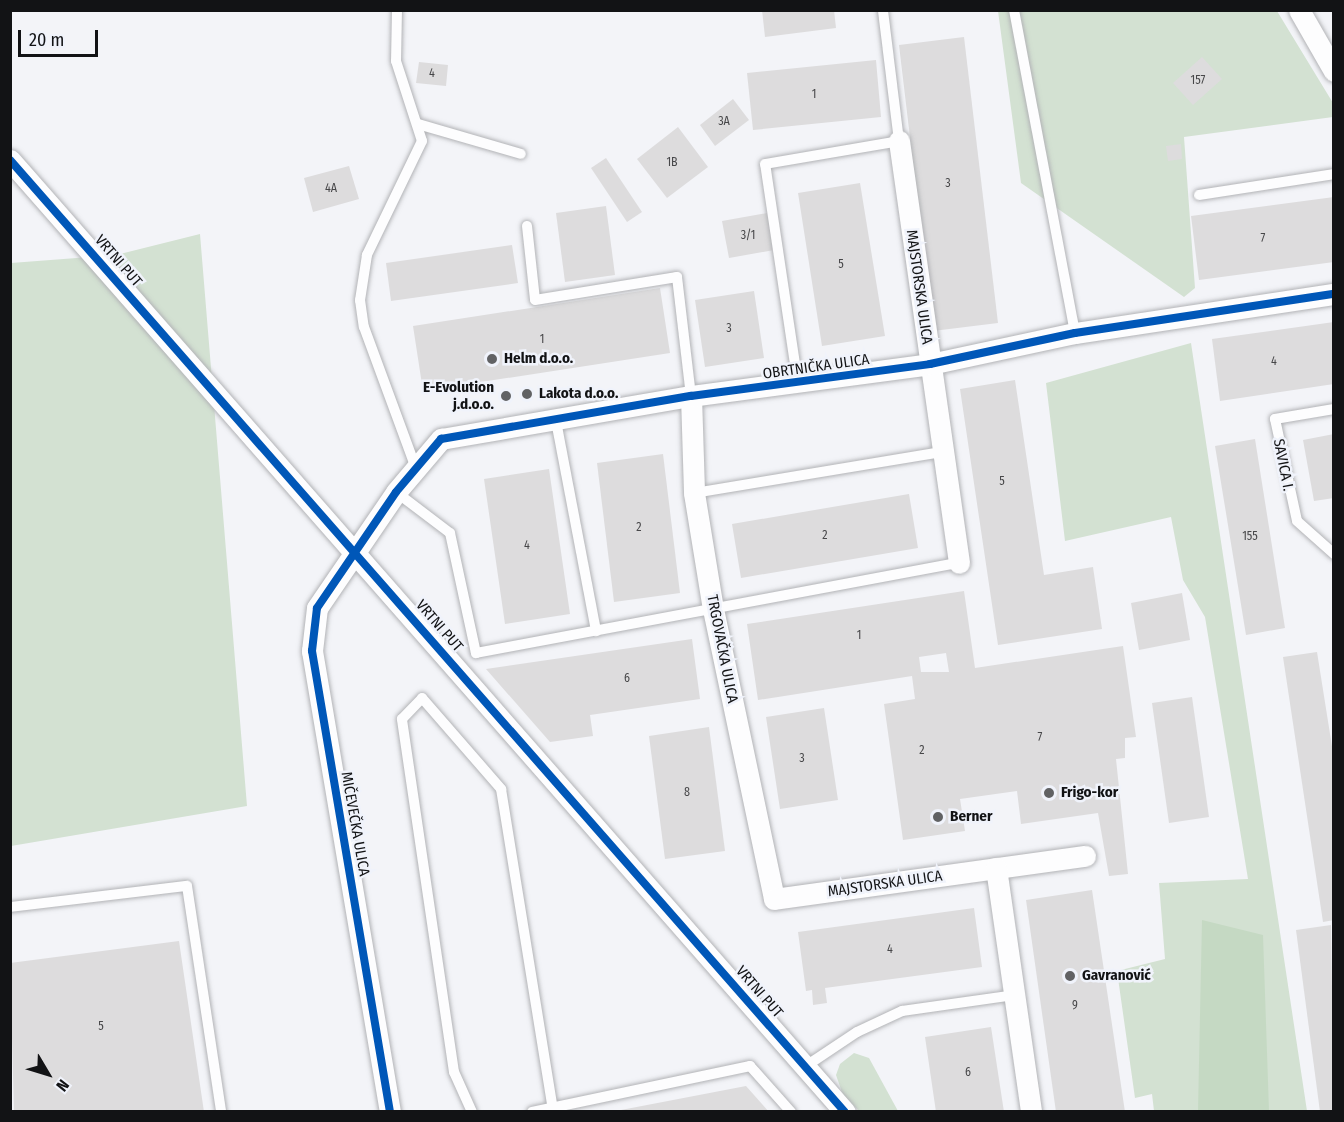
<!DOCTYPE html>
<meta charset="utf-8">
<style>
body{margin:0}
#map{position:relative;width:1344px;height:1122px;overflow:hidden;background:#f3f4f8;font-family:"Fira Sans Condensed",sans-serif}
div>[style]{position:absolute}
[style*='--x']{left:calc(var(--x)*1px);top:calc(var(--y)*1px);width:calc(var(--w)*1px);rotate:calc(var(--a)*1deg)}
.green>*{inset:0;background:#d3e1d2}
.forest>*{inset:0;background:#c5d9c3}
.building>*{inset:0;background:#dddcdd}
.roads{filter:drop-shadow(0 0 2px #b2b3b6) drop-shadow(0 0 2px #b2b3b6)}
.service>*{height:10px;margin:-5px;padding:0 5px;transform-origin:5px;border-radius:5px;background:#fdfdfe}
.minor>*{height:21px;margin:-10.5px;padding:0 10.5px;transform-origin:10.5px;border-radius:10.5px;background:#fdfdfe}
.cycleway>*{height:8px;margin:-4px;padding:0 4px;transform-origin:4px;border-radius:4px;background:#0057b8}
.dots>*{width:16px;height:16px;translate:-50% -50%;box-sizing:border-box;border:3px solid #f0f3fb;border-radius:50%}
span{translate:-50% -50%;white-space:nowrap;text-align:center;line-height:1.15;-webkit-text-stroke:5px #f0f3fb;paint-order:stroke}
.number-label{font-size:12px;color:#474749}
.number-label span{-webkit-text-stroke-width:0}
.street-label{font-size:15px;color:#121315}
.poi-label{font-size:15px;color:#121315;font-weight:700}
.left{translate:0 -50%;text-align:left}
.right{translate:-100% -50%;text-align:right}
.frame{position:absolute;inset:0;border:12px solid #121315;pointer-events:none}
.north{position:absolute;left:18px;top:1044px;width:60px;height:60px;-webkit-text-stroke:4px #f0f3fb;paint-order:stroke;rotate:128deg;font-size:16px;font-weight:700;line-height:24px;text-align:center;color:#121315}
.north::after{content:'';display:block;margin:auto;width:21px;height:27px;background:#121315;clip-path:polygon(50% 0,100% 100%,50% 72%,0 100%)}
.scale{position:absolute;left:18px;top:30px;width:80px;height:27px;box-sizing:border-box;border:3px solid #121315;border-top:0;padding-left:8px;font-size:18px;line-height:21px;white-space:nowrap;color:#121315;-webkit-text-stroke:4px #f0f3fb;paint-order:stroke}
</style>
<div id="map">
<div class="green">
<div style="clip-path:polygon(998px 11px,1277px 11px,1333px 103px,1333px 117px,1184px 137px,1195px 288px,1184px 297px,1021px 183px)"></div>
<div style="clip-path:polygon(200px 234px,247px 806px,11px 846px,11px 263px,116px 255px)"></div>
<div style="clip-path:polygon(1191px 343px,1307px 1111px,1154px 1111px,1152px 1094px,1135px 1098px,1117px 971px,1165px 959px,1159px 883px,1248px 879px,1205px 617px,1183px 580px,1171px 517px,1065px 541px,1046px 383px)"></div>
<div style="clip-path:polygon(854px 1053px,869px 1058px,898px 1111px,859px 1111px,843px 1095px,836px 1075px,840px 1064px)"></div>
</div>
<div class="forest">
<div style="clip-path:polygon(1202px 920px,1263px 935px,1269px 1111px,1198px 1111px)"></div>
</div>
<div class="building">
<div style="clip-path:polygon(762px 10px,834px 10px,836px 28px,765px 37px)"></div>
<div style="clip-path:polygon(964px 37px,998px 323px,933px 331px,899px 45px)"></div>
<div style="clip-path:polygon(1202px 57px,1222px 79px,1193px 105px,1173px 83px)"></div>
<div style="clip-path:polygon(876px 60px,881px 117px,753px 130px,747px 73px)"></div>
<div style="clip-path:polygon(419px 62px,448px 65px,446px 86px,416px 83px)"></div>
<div style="clip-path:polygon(733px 99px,749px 120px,715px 146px,700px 125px)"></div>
<div style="clip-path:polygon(678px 127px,708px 167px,667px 198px,637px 159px)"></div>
<div style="clip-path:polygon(1181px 144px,1182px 159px,1168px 161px,1166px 146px)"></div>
<div style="clip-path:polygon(606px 158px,642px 212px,627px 222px,591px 168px)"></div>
<div style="clip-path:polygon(349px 166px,359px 199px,313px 212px,304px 178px)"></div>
<div style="clip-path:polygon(860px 183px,885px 336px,822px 346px,798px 193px)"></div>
<div style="clip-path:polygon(1334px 197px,1334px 262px,1199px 280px,1191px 216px)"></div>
<div style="clip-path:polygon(606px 206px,615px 275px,565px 282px,556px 213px)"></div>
<div style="clip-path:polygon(767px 213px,774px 250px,729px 258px,722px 221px)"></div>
<div style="clip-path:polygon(512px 245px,518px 283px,391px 301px,386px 263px)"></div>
<div style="clip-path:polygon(660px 288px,670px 353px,423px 391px,413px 326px)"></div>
<div style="clip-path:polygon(754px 291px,764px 358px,705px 367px,695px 300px)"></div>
<div style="clip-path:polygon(1334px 322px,1334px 384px,1220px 401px,1212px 339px)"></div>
<div style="clip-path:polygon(1015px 380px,1044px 575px,1093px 567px,1102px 629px,998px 645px,960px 389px)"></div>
<div style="clip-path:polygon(1334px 434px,1334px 498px,1314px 501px,1303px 440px)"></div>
<div style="clip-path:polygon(1255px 439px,1285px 628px,1246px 635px,1215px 446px)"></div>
<div style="clip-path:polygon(663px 454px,680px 593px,614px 602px,597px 463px)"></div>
<div style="clip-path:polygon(549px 469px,570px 614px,505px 624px,484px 479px)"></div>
<div style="clip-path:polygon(909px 494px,918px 548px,741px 578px,732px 524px)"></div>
<div style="clip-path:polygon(evenodd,964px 591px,975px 668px,1123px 646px,1136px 737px,1125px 738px,1125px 758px,1116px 759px,1128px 874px,1109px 876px,1098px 813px,1021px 824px,1017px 791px,960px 799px,965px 831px,903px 840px,884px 704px,915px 699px,912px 676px,758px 700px,747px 624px,964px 591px,946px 653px,949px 672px,921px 672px,919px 657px,946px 653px)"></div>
<div style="clip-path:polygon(1182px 593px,1190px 640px,1139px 650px,1131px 603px)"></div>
<div style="clip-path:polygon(692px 639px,700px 699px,590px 715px,593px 736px,550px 742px,486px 669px)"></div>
<div style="clip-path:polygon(1317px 652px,1334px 759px,1334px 920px,1323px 922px,1283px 657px)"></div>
<div style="clip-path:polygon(1192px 697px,1209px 817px,1169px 823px,1152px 703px)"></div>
<div style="clip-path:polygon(824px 708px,838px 800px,780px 809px,766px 717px)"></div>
<div style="clip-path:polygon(709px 727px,725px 851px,665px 859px,649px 736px)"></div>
<div style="clip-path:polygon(1092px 890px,1125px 1112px,1056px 1112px,1026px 900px)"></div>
<div style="clip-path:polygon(974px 908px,982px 967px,825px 988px,827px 1003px,813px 1005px,812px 990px,806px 991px,798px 932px)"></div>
<div style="clip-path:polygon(1331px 925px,1334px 1112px,1320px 1112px,1296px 930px)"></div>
<div style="clip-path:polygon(179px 941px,204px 1112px,14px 1112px,10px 963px)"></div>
<div style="clip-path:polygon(991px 1027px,1004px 1112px,936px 1112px,925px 1037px)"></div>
<div style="clip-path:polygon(746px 1086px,769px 1112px,621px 1112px,621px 1110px)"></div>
</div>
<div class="roads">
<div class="service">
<div style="--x:397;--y:10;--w:51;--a:91.1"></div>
<div style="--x:396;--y:61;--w:84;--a:72"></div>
<div style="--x:422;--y:141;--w:127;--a:115.8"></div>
<div style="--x:367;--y:255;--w:46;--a:98.8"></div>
<div style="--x:360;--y:300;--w:27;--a:82"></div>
<div style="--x:364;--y:327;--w:150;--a:69.8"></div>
<div style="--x:1014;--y:10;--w:329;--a:79.3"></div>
<div style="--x:418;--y:124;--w:107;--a:16.2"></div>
<div style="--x:1199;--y:195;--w:137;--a:-8.8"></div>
<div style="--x:527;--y:226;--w:74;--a:83.8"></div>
<div style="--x:535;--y:300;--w:144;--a:-9.2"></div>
<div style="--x:677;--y:277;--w:120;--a:83.3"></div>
<div style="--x:798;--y:384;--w:222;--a:-98.5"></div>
<div style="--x:765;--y:164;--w:136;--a:-9.7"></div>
<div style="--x:899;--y:141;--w:132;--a:-97"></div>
<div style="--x:1334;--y:409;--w:60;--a:170.4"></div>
<div style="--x:1275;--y:419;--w:104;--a:77.8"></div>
<div style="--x:1297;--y:521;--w:50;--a:41.7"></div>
<div style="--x:556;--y:421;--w:214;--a:79.2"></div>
<div style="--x:396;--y:492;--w:68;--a:37.2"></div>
<div style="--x:450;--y:533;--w:123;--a:77.8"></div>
<div style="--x:476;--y:653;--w:491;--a:-10.6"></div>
<div style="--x:694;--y:493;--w:252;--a:-9.4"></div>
<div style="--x:10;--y:907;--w:178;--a:-6.8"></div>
<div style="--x:187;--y:886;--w:229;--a:81.4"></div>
<div style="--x:806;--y:1066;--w:61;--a:-33.7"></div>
<div style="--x:857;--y:1032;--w:50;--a:-25"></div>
<div style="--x:902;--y:1011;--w:113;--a:-8.1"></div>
<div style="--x:472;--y:1112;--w:44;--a:-114.2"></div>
<div style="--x:454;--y:1072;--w:357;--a:-98.4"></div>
<div style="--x:402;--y:719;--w:29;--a:-46"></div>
<div style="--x:422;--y:698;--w:121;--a:49"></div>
<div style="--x:501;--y:789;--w:320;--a:80.8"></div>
<div style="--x:532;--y:1112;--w:223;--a:-11.9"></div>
<div style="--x:750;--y:1066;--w:62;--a:48.3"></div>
</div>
<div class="minor">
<div style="--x:1299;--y:10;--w:70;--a:60.2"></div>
<div style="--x:899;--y:141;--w:426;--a:81.9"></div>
<div style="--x:10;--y:160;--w:1266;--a:48.75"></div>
<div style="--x:691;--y:396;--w:97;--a:88.2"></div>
<div style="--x:694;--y:493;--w:118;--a:80.7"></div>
<div style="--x:713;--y:609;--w:296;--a:78.1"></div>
<div style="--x:774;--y:899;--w:314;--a:-7.9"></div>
<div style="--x:996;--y:868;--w:246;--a:81.8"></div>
<div style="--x:390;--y:1112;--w:468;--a:-99.6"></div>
<div style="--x:312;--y:651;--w:43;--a:-83.4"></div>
<div style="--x:317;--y:608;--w:140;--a:-55.7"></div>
<div style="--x:396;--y:492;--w:70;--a:-49.7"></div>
<div style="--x:441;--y:439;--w:254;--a:-9.8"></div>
<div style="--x:691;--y:396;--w:241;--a:-7.6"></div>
<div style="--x:930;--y:364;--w:148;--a:-12.1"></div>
<div style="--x:1075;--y:333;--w:262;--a:-8.6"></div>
</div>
</div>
<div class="cycleway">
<div style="--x:10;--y:160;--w:1266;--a:48.75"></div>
<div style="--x:390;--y:1112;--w:468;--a:-99.6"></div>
<div style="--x:312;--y:651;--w:43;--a:-83.4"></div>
<div style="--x:317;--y:608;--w:140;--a:-55.7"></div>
<div style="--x:396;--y:492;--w:70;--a:-49.7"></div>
<div style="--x:441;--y:439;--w:254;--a:-9.8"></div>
<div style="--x:691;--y:396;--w:241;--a:-7.6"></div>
<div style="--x:930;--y:364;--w:148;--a:-12.1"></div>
<div style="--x:1075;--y:333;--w:262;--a:-8.6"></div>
</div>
<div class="dots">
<div style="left:492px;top:359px;background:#616264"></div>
<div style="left:527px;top:394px;background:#616264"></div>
<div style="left:506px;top:396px;background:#616264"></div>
<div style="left:1049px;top:793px;background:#616264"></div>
<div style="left:938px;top:817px;background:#616264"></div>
<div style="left:1070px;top:976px;background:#616264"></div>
</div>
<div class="number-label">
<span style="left:432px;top:74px">4</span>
<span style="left:1198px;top:81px">157</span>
<span style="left:814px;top:95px">1</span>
<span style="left:724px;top:122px">3A</span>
<span style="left:672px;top:163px">1B</span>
<span style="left:948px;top:184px">3</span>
<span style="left:331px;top:189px">4A</span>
<span style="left:748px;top:236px">3/1</span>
<span style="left:1263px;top:239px">7</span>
<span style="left:841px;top:265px">5</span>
<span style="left:729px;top:329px">3</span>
<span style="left:542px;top:340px">1</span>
<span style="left:1274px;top:362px">4</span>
<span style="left:1002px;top:482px">5</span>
<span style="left:639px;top:528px">2</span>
<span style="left:825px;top:536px">2</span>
<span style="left:1250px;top:537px">155</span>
<span style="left:527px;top:546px">4</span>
<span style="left:859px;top:636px">1</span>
<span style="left:627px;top:679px">6</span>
<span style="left:1040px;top:738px">7</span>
<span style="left:922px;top:751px">2</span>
<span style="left:802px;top:759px">3</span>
<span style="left:687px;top:793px">8</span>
<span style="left:890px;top:950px">4</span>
<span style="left:1075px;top:1006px">9</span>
<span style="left:101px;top:1027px">5</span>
<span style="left:968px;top:1073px">6</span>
</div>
<div class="street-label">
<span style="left:118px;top:261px;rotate:49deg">VRTNI PUT</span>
<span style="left:919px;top:287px;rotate:82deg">MAJSTORSKA ULICA</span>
<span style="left:816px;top:367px;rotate:-8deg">OBRTNIČKA ULICA</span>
<span style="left:1283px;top:465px;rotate:79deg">SAVICA I.</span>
<span style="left:439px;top:626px;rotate:49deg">VRTNI PUT</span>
<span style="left:722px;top:649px;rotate:79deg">TRGOVAČKA ULICA</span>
<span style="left:355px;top:824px;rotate:80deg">MIČEVEČKA ULICA</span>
<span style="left:885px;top:884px;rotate:-8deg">MAJSTORSKA ULICA</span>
<span style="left:759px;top:992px;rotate:49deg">VRTNI PUT</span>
</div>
<div class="poi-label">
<span class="left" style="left:504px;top:359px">Helm d.o.o.</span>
<span class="right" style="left:494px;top:396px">E-Evolution<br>j.d.o.o.</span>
<span class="left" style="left:539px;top:394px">Lakota d.o.o.</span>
<span class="left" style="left:1061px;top:793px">Frigo-kor</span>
<span class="left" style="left:950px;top:817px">Berner</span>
<span class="left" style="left:1082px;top:976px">Gavranović</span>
</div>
<div class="frame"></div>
<div class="north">N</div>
<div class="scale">20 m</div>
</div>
